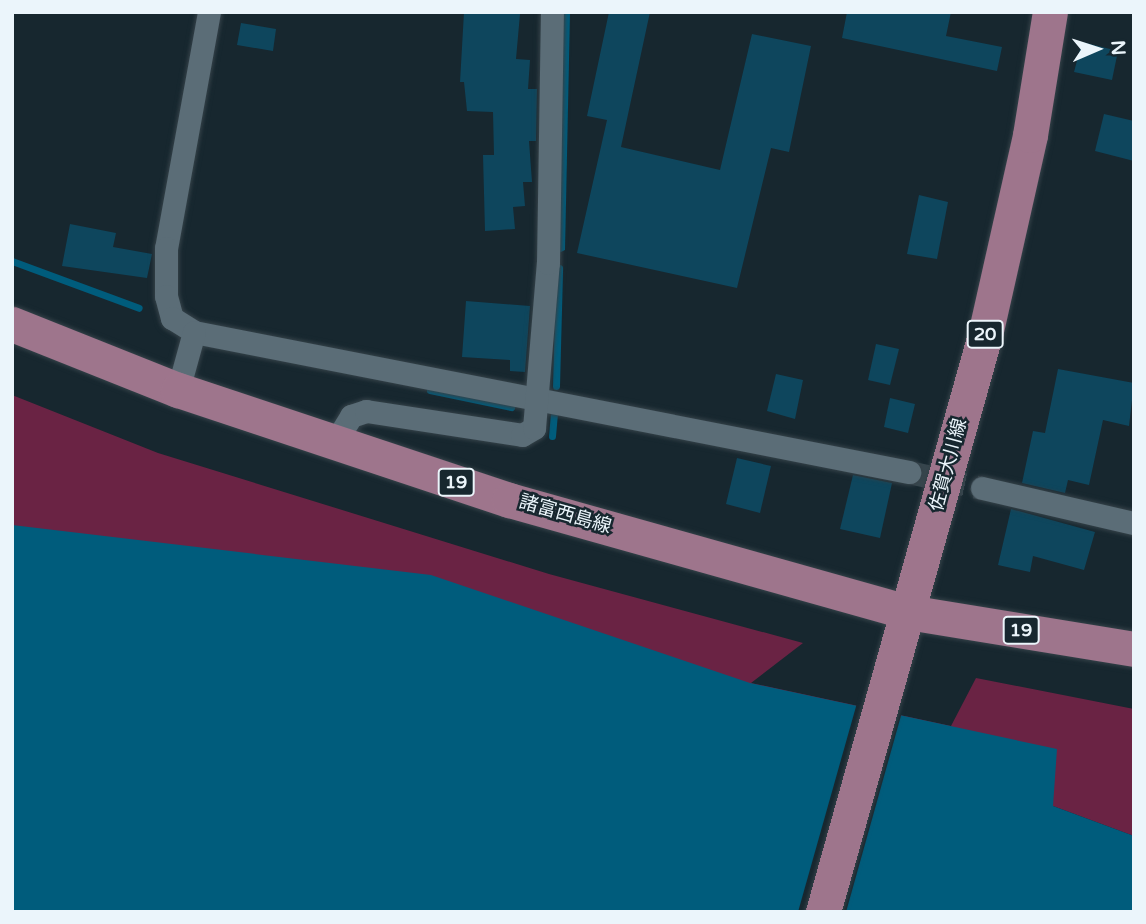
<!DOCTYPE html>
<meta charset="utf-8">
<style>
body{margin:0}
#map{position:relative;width:1146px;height:924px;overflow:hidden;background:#17272f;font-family:"Varela Round","Noto Sans JP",sans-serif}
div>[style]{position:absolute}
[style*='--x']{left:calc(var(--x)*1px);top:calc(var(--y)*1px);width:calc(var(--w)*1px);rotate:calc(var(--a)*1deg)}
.green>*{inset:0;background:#6a2344}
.water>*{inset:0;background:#005c7c}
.pier>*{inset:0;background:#17272f}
.stream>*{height:7px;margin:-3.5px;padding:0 3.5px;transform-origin:3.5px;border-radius:3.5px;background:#005c7c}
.building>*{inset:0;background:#0e465d}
.street-tunnel>*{height:23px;margin-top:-11.5px;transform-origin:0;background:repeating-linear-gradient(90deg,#37464e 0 23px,transparent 0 34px)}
.roads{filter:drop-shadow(0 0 2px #354249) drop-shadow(0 0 2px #354249)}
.street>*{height:23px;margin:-11.5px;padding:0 11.5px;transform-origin:11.5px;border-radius:11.5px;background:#5b6d77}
.primary>*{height:35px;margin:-17.5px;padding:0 17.5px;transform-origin:17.5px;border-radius:17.5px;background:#9e758c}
span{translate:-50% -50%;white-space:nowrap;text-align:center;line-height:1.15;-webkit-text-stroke:5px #17272f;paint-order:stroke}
.shield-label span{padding:2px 5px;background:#17272f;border:2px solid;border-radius:5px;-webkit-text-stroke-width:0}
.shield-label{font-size:18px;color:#ebf5fb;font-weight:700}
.street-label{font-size:19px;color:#ebf5fb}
.frame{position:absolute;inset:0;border:14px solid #ebf5fb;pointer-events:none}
.north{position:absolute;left:1062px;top:14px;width:70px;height:70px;-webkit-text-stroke:5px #17272f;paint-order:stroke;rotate:87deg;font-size:19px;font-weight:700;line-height:28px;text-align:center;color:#ebf5fb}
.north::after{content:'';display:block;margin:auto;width:24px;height:32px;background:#ebf5fb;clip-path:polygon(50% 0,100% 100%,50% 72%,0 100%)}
</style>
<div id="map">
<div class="green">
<div style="clip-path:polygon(12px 395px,158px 453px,549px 574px,803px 643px,751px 683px,951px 726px,976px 678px,1134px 709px,1134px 836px,1053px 806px,12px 574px)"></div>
</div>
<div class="water">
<div style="clip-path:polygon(561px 12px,570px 12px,565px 250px,559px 253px)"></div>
<div style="clip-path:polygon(12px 525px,431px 575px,750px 683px,1057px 749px,1053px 806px,1134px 836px,1134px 912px,12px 912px)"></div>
</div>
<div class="pier">
<div style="clip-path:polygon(857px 703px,902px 712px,846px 912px,798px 912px)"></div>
</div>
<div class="stream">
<div style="--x:12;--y:261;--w:135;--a:20.3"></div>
<div style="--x:556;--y:386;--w:118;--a:-88.5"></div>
<div style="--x:430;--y:390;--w:83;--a:11.9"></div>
<div style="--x:552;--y:436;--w:23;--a:-85"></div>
</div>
<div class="building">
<div style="clip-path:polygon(464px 12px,520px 14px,516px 59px,530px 60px,528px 89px,537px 89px,536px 141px,529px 141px,532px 182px,523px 182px,525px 206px,513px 207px,515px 229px,485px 231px,483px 155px,494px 155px,493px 112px,467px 111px,464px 82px,460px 82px)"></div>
<div style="clip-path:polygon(609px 12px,650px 12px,621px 147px,720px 170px,752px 34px,811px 46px,789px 152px,771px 148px,737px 288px,577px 253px,607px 120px,587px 116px)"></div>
<div style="clip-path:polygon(847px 12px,951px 12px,946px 36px,1002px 47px,997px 71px,842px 38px)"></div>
<div style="clip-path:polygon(241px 23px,276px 29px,273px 51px,237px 45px)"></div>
<div style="clip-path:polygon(1082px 42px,1118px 51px,1112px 80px,1074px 72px)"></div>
<div style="clip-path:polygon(1104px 114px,1134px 121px,1134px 161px,1095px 151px)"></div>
<div style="clip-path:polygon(919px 195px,948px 202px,937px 259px,907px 254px)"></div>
<div style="clip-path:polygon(70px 224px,116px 233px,113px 247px,152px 254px,147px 278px,62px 266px)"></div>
<div style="clip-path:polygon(466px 301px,530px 306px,525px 372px,510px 371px,510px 360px,462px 357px)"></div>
<div style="clip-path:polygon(876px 344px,899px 349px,890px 385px,868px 380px)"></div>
<div style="clip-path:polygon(1058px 369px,1134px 383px,1129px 426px,1103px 420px,1089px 485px,1068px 480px,1065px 493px,1022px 483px,1033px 431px,1045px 433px)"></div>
<div style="clip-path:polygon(776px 374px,803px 380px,795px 419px,767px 411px)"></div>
<div style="clip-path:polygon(890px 398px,915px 404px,908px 433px,884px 427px)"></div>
<div style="clip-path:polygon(737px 458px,771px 466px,760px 513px,726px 504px)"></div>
<div style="clip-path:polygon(853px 475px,892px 483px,880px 538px,840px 529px)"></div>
<div style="clip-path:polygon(1011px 509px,1095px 532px,1084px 570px,1033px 556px,1030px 572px,998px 565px)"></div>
</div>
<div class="street-tunnel">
<div style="--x:909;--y:472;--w:75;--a:12.4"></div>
</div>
<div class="roads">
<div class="street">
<div style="--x:209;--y:12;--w:240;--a:100.3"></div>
<div style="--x:166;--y:248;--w:48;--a:90"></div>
<div style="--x:166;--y:296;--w:23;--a:75"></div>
<div style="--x:172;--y:318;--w:26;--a:32"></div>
<div style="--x:194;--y:332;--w:729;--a:11.08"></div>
<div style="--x:178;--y:390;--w:60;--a:-74.6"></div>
<div style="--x:335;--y:442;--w:31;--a:-58"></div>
<div style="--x:351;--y:416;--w:16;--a:-18"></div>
<div style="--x:366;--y:411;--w:158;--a:8.7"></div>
<div style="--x:522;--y:435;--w:14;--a:-30"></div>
<div style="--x:534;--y:428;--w:166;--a:-85.2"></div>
<div style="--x:548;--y:263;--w:251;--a:-89.1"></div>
<div style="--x:982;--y:488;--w:156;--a:13"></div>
</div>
<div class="primary">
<div style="--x:12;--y:324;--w:179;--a:21.7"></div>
<div style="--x:178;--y:390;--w:349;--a:18.4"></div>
<div style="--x:509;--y:500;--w:414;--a:15.7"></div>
<div style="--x:908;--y:612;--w:229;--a:9.3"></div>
<div style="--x:823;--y:912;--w:599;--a:-74.32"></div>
<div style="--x:985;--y:335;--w:205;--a:-77.3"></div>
<div style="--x:1030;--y:135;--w:125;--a:-80.8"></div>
</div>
</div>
<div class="shield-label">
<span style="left:985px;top:334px">20</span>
<span style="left:456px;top:482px">19</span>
<span style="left:1021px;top:630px">19</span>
</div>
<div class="street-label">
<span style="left:949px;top:465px;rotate:-75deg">佐賀大川線</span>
<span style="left:565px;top:515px;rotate:16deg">諸富西島線</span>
</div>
<div class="frame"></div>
<div class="north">N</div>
</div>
